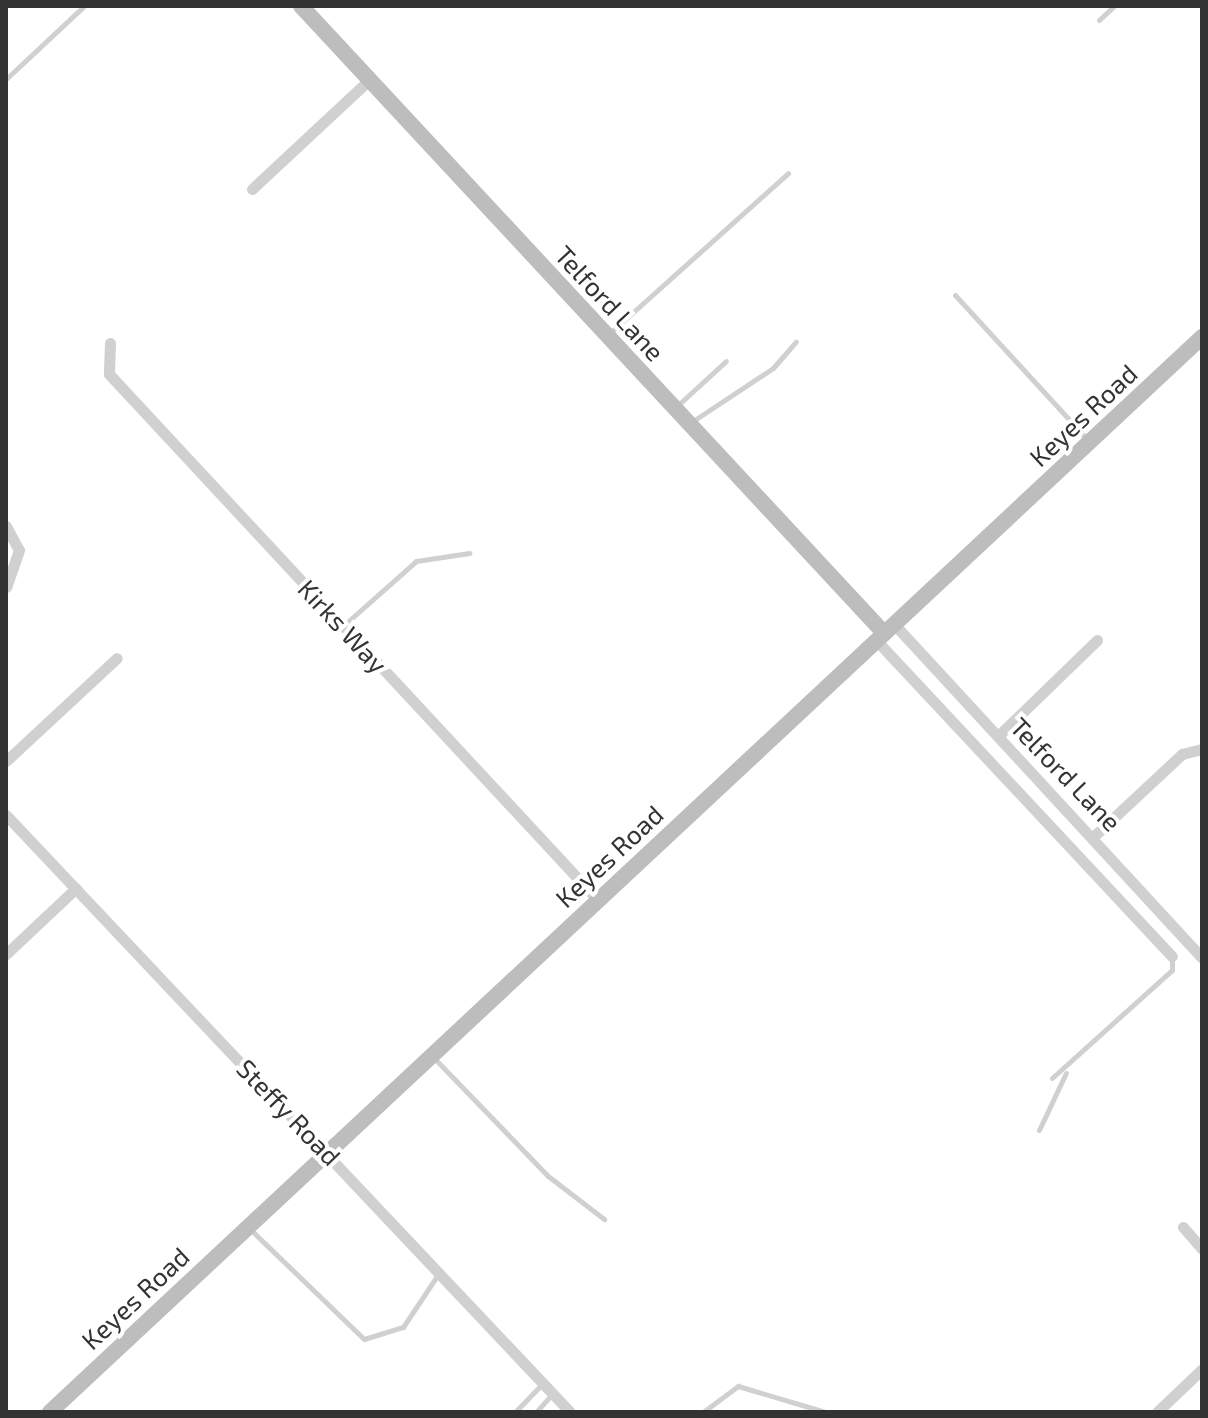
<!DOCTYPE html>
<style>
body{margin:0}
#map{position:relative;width:1208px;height:1418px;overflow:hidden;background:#fff;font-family:"Exo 2",sans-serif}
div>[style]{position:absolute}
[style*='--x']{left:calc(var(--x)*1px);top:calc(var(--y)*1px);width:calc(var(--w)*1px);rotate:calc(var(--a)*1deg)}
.lane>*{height:5px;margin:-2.5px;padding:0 2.5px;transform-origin:2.5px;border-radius:2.5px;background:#d0d0d0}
.street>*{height:11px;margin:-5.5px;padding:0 5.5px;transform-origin:5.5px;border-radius:5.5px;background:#d0d0d0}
.secondary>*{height:16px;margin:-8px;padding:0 8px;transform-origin:8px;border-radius:8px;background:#bdbdbd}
span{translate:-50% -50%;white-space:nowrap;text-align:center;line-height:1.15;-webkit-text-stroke:8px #fff;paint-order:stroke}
.street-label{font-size:26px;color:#333}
.frame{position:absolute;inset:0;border:8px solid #333;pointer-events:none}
</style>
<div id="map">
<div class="lane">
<div style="--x:1099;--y:20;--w:21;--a:-43"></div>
<div style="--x:6;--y:79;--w:107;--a:-43.1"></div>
<div style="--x:955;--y:295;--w:195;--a:47.5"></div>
<div style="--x:611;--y:332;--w:238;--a:-41.9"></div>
<div style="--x:678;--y:405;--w:65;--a:-42.5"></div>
<div style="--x:693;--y:421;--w:96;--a:-33.5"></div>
<div style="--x:773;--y:368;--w:35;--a:-49"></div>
<div style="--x:344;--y:625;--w:96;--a:-41.6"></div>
<div style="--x:416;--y:561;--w:54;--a:-8.6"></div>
<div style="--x:434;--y:1058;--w:164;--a:46"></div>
<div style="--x:548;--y:1176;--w:71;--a:37.5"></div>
<div style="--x:1052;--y:1078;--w:161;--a:-42"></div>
<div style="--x:1172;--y:970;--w:13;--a:-90"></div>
<div style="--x:1039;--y:1130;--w:63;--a:-64.7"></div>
<div style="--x:251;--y:1230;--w:157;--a:44"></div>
<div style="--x:364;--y:1339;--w:41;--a:-17.1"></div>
<div style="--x:403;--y:1327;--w:65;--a:-56.3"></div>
<div style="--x:515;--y:1412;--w:39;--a:-46"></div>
<div style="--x:536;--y:1412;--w:24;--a:-48"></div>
<div style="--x:703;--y:1412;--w:44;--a:-36.6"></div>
<div style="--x:738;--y:1386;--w:91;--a:16.6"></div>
</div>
<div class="street">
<div style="--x:252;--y:189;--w:161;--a:-43"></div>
<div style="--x:110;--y:343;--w:31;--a:92"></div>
<div style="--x:109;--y:374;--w:718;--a:47.09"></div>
<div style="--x:6;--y:526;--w:27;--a:62"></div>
<div style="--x:19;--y:550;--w:39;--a:109"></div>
<div style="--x:894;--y:624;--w:454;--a:47.3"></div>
<div style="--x:876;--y:640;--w:433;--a:46.9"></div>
<div style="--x:998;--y:736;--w:138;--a:-44.1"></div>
<div style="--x:6;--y:761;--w:151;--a:-42.9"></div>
<div style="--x:6;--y:815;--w:821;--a:46.63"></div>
<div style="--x:1093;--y:837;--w:122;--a:-43"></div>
<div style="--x:1182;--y:754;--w:21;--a:-14"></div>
<div style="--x:6;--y:954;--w:96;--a:-43.3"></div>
<div style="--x:1183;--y:1227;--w:29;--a:49"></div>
<div style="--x:1157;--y:1412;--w:62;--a:-43.7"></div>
</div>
<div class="secondary">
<div style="--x:301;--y:6;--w:856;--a:47.08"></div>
<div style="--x:50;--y:1412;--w:1576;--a:-43.02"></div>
</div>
<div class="street-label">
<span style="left:610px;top:303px;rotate:47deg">Telford Lane</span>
<span style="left:1083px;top:415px;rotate:-43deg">Keyes Road</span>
<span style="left:343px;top:626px;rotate:47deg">Kirks Way</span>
<span style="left:1066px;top:774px;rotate:46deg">Telford Lane</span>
<span style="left:609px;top:856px;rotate:-43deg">Keyes Road</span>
<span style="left:289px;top:1112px;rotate:46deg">Steffy Road</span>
<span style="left:135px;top:1298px;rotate:-43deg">Keyes Road</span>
</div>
<div class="frame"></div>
</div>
